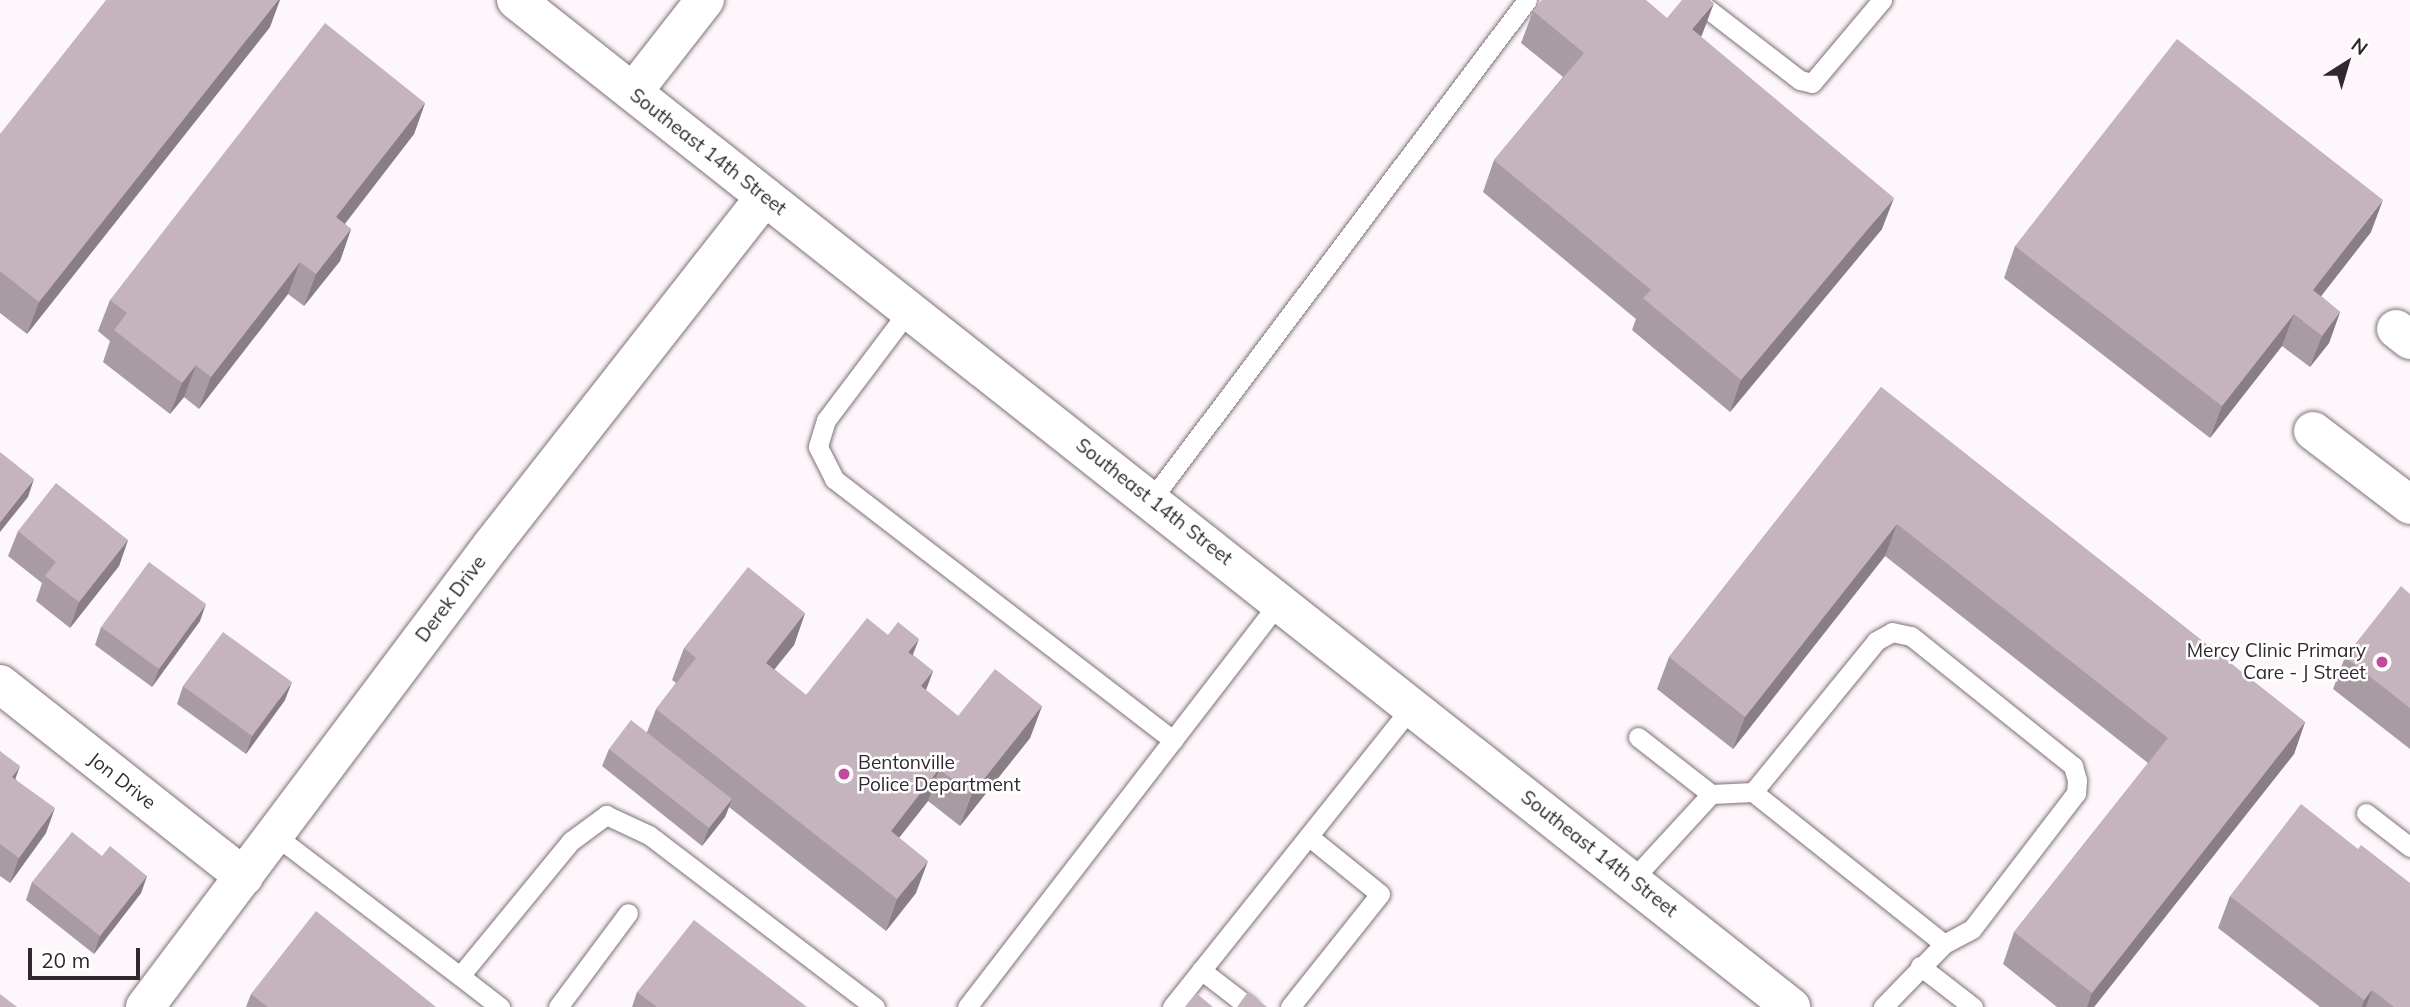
<!DOCTYPE html>
<style>
body{margin:0}
#map{position:relative;width:2410px;height:1007px;overflow:hidden;background:#fdf6fa;font-family:Mulish,sans-serif}
div>[style]{position:absolute}
[style*='--x']{left:calc(var(--x)*1px);top:calc(var(--y)*1px);width:calc(var(--w)*1px);rotate:calc(var(--a)*1deg)}
.roads{filter:drop-shadow(0 0 2px #80707a) drop-shadow(0 0 2px #80707a)}
.lane>*{height:19px;margin:-9.5px;padding:0 9.5px;transform-origin:9.5px;border-radius:9.5px;background:#fff}
.street>*{height:38px;margin:-19px;padding:0 19px;transform-origin:19px;border-radius:19px;background:#fff}
.primary>*{height:38px;margin:-19px;padding:0 19px;transform-origin:19px;border-radius:19px;background:#fff}
.wall>*{inset:0;background:#a99ba3}
.shaded-wall>*{inset:0;background:#8a7e85}
.building>*{inset:0;background:#c5b4be}
.dots>*{width:19px;height:19px;translate:-50% -50%;box-sizing:border-box;border:4px solid #fff;border-radius:50%}
span{translate:-50% -50%;white-space:nowrap;text-align:center;line-height:1.15;-webkit-text-stroke:5px #fff;paint-order:stroke}
.street-label{font-size:19px;color:#2f292d}
.poi-label{font-size:19px;color:#2f292d}
.right{translate:-100% -50%;text-align:right}
.left{translate:0 -50%;text-align:left}
.north{position:absolute;left:2312px;top:28px;width:70px;height:70px;-webkit-text-stroke:5px #fff;paint-order:stroke;rotate:37deg;font-size:19px;font-weight:700;line-height:28px;text-align:center;color:#2f292d}
.north::after{content:'';display:block;margin:auto;width:24px;height:32px;background:#2f292d;clip-path:polygon(50% 0,100% 100%,50% 72%,0 100%)}
.scale{position:absolute;left:28px;top:948px;width:112px;height:32px;box-sizing:border-box;border:4px solid #2f292d;border-top:0;padding-left:9px;font-size:21px;line-height:24px;white-space:nowrap;color:#2f292d;-webkit-text-stroke:5px #fff;paint-order:stroke}
</style>
<div id="map">
<div class="roads">
<div class="lane">
<div style="--x:1696;--y:0;--w:131;--a:37.6"></div>
<div style="--x:1800;--y:80;--w:12;--a:14"></div>
<div style="--x:1812;--y:83;--w:109;--a:-49.9"></div>
<div style="--x:909;--y:310;--w:138;--a:127"></div>
<div style="--x:826;--y:420;--w:28;--a:107"></div>
<div style="--x:818;--y:447;--w:36;--a:63"></div>
<div style="--x:834;--y:479;--w:428;--a:37.6"></div>
<div style="--x:1151;--y:500;--w:626;--a:-53.06"></div>
<div style="--x:1638;--y:737;--w:93;--a:38"></div>
<div style="--x:1753;--y:792;--w:244;--a:38.5"></div>
<div style="--x:2366;--y:813;--w:56;--a:37.7"></div>
<div style="--x:276;--y:836;--w:231;--a:37.3"></div>
<div style="--x:460;--y:976;--w:175;--a:-50.6"></div>
<div style="--x:571;--y:841;--w:44;--a:-36.6"></div>
<div style="--x:606;--y:815;--w:47;--a:24.9"></div>
<div style="--x:649;--y:835;--w:284;--a:37.3"></div>
<div style="--x:1632;--y:880;--w:117;--a:-47.4"></div>
<div style="--x:1711;--y:794;--w:42;--a:-2.7"></div>
<div style="--x:1753;--y:792;--w:195;--a:-50.8"></div>
<div style="--x:1876;--y:641;--w:18;--a:-29"></div>
<div style="--x:1892;--y:632;--w:19;--a:12"></div>
<div style="--x:1911;--y:636;--w:208;--a:38.7"></div>
<div style="--x:2073;--y:766;--w:15;--a:74"></div>
<div style="--x:2077;--y:780;--w:13;--a:94"></div>
<div style="--x:2076;--y:793;--w:171;--a:127.4"></div>
<div style="--x:1972;--y:929;--w:32;--a:152"></div>
<div style="--x:1944;--y:944;--w:88;--a:134.1"></div>
<div style="--x:1920;--y:966;--w:67;--a:37.7"></div>
<div style="--x:1201;--y:970;--w:61;--a:37.6"></div>
<div style="--x:460;--y:976;--w:51;--a:37.8"></div>
<div style="--x:558;--y:1007;--w:117;--a:-53.3"></div>
<div style="--x:967;--y:1007;--w:513;--a:-52.37"></div>
<div style="--x:1172;--y:1007;--w:385;--a:-51.4"></div>
<div style="--x:1290;--y:1007;--w:144;--a:-51.5"></div>
<div style="--x:1380;--y:894;--w:92;--a:-141.1"></div>
</div>
<div class="street">
<div style="--x:633;--y:92;--w:117;--a:-52"></div>
<div style="--x:2396;--y:329;--w:18;--a:38"></div>
<div style="--x:2313;--y:431;--w:122;--a:37.3"></div>
<div style="--x:0;--y:684;--w:311;--a:38.3"></div>
<div style="--x:145;--y:1007;--w:576;--a:-53.11"></div>
<div style="--x:491;--y:546;--w:444;--a:-51.9"></div>
</div>
<div class="primary">
<div style="--x:516;--y:0;--w:1625;--a:38.3"></div>
</div>
</div>
<div class="wall">
<div style="clip-path:polygon(1533px 11px,1667px 18px,1702px 35px,1701px 37px,1882px 229px,1730px 412px,1632px 330px,1636px 319px,1483px 192px,1494px 160px,1563px 77px,1521px 43px)"></div>
<div style="clip-path:polygon(270px 27px,27px 334px,0 313px,0 134px)"></div>
<div style="clip-path:polygon(425px 103px,414px 134px,345px 224px,351px 229px,340px 261px,304px 306px,288px 294px,199px 409px,184px 397px,170px 414px,103px 362px,110px 341px,98px 331px,110px 300px)"></div>
<div style="clip-path:polygon(2371px 232px,2321px 296px,2340px 312px,2329px 343px,2310px 367px,2282px 346px,2210px 438px,2004px 278px,2015px 246px)"></div>
<div style="clip-path:polygon(1881px 387px,2305px 722px,2294px 754px,2094px 1007px,2057px 1007px,2003px 964px,2014px 932px,2148px 763px,1885px 556px,1733px 749px,1657px 689px,1669px 657px)"></div>
<div style="clip-path:polygon(18px 531px,128px 540px,119px 566px,70px 628px,36px 601px,42px 583px,8px 556px)"></div>
<div style="clip-path:polygon(2410px 594px,2410px 749px,2333px 689px,2345px 657px)"></div>
<div style="clip-path:polygon(805px 613px,794px 645px,774px 669px,806px 695px,913px 655px,933px 671px,926px 690px,958px 716px,1042px 706px,1030px 738px,960px 826px,928px 801px,899px 838px,916px 893px,886px 931px,729px 807px,725px 817px,702px 846px,602px 766px,609px 749px,647px 732px,656px 709px,676px 683px,672px 680px,684px 648px)"></div>
<div style="clip-path:polygon(200px 621px,152px 687px,95px 645px,101px 627px)"></div>
<div style="clip-path:polygon(183px 686px,285px 700px,246px 754px,177px 704px)"></div>
<div style="clip-path:polygon(0 751px,46px 833px,10px 883px,0 876px)"></div>
<div style="clip-path:polygon(102px 856px,147px 876px,141px 893px,94px 954px,26px 900px,32px 882px)"></div>
<div style="clip-path:polygon(2230px 896px,2410px 1007px,2320px 1007px,2218px 928px)"></div>
<div style="clip-path:polygon(637px 992px,807px 1007px,632px 1007px)"></div>
<div style="clip-path:polygon(251px 994px,436px 1007px,246px 1007px)"></div>
</div>
<div class="shaded-wall">
<div style="clip-path:polygon(278px 0,280px 0,270px 27px,27px 334px,39px 302px)"></div>
<div style="clip-path:polygon(1714px 3px,1702px 35px,1680px 61px,1692px 29px)"></div>
<div style="clip-path:polygon(425px 103px,414px 134px,325px 249px,336px 217px)"></div>
<div style="clip-path:polygon(1894px 198px,1882px 229px,1730px 412px,1741px 380px)"></div>
<div style="clip-path:polygon(2383px 200px,2371px 232px,2301px 322px,2313px 290px)"></div>
<div style="clip-path:polygon(351px 229px,340px 261px,304px 306px,316px 274px)"></div>
<div style="clip-path:polygon(300px 262px,288px 294px,199px 409px,211px 377px)"></div>
<div style="clip-path:polygon(2340px 312px,2329px 343px,2310px 367px,2322px 336px)"></div>
<div style="clip-path:polygon(2294px 314px,2282px 346px,2210px 438px,2222px 406px)"></div>
<div style="clip-path:polygon(196px 365px,184px 397px,170px 414px,182px 383px)"></div>
<div style="clip-path:polygon(34px 479px,28px 497px,0 532px,0 522px)"></div>
<div style="clip-path:polygon(1897px 524px,1885px 556px,1733px 749px,1745px 717px)"></div>
<div style="clip-path:polygon(128px 540px,119px 566px,70px 628px,79px 602px)"></div>
<div style="clip-path:polygon(206px 604px,200px 621px,152px 687px,159px 669px)"></div>
<div style="clip-path:polygon(805px 613px,794px 645px,754px 695px,766px 663px)"></div>
<div style="clip-path:polygon(919px 639px,907px 670px,908px 652px)"></div>
<div style="clip-path:polygon(933px 671px,921px 703px,921px 686px)"></div>
<div style="clip-path:polygon(292px 682px,285px 700px,246px 754px,252px 736px)"></div>
<div style="clip-path:polygon(1042px 706px,1030px 738px,960px 826px,972px 794px)"></div>
<div style="clip-path:polygon(2305px 722px,2294px 754px,2094px 1007px,2087px 1007px,2092px 993px)"></div>
<div style="clip-path:polygon(20px 766px,11px 791px,12px 777px)"></div>
<div style="clip-path:polygon(939px 769px,928px 801px,879px 863px,891px 831px)"></div>
<div style="clip-path:polygon(732px 799px,725px 817px,702px 846px,709px 828px)"></div>
<div style="clip-path:polygon(55px 808px,46px 833px,10px 883px,19px 858px)"></div>
<div style="clip-path:polygon(928px 861px,916px 893px,886px 931px,897px 899px)"></div>
<div style="clip-path:polygon(147px 876px,141px 893px,94px 954px,100px 936px)"></div>
<div style="clip-path:polygon(2372px 990px,2366px 1007px,2362px 1007px,2364px 1000px)"></div>
</div>
<div class="building">
<div style="clip-path:polygon(106px 0,278px 0,39px 302px,0 271px,0 134px)"></div>
<div style="clip-path:polygon(1542px 0,1646px 0,1667px 18px,1682px 0,1710px 0,1714px 3px,1692px 29px,1894px 198px,1741px 380px,1643px 298px,1651px 290px,1494px 160px,1584px 53px,1533px 11px)"></div>
<div style="clip-path:polygon(325px 23px,425px 103px,336px 217px,351px 229px,316px 274px,300px 262px,211px 377px,196px 365px,182px 383px,114px 330px,127px 313px,110px 300px)"></div>
<div style="clip-path:polygon(2177px 39px,2383px 200px,2313px 290px,2340px 312px,2322px 336px,2294px 314px,2222px 406px,2015px 246px)"></div>
<div style="clip-path:polygon(1881px 387px,2305px 722px,2092px 993px,2014px 932px,2168px 738px,1897px 524px,1745px 717px,1669px 657px)"></div>
<div style="clip-path:polygon(0 452px,34px 479px,0 522px)"></div>
<div style="clip-path:polygon(56px 483px,128px 540px,79px 602px,45px 576px,56px 562px,18px 531px)"></div>
<div style="clip-path:polygon(149px 562px,206px 604px,159px 669px,101px 627px)"></div>
<div style="clip-path:polygon(748px 567px,805px 613px,766px 663px,806px 695px,867px 618px,888px 635px,898px 622px,919px 639px,908px 652px,933px 671px,921px 686px,958px 716px,995px 669px,1042px 706px,972px 794px,939px 769px,891px 831px,928px 861px,897px 899px,656px 709px,696px 658px,684px 648px)"></div>
<div style="clip-path:polygon(2401px 586px,2410px 594px,2410px 708px,2345px 657px)"></div>
<div style="clip-path:polygon(223px 632px,292px 682px,252px 736px,183px 686px)"></div>
<div style="clip-path:polygon(631px 720px,732px 799px,709px 828px,609px 749px)"></div>
<div style="clip-path:polygon(0 751px,20px 766px,12px 777px,55px 808px,19px 858px,0 844px)"></div>
<div style="clip-path:polygon(2301px 804px,2358px 849px,2361px 845px,2410px 883px,2410px 1007px,2394px 1007px,2372px 990px,2364px 1000px,2230px 896px)"></div>
<div style="clip-path:polygon(72px 832px,102px 856px,110px 846px,147px 876px,100px 936px,32px 882px)"></div>
<div style="clip-path:polygon(316px 911px,436px 1007px,268px 1007px,251px 994px)"></div>
<div style="clip-path:polygon(694px 920px,807px 1007px,657px 1007px,637px 992px)"></div>
<div style="clip-path:polygon(1248px 992px,1267px 1007px,1237px 1007px)"></div>
<div style="clip-path:polygon(1196px 993px,1213px 1007px,1185px 1007px)"></div>
<div style="clip-path:polygon(0 994px,17px 1007px,0 1007px)"></div>
</div>
<div class="dots">
<div style="left:2382px;top:662px;background:#c24a9e"></div>
<div style="left:844px;top:774px;background:#c24a9e"></div>
</div>
<div class="street-label">
<span style="left:708px;top:152px;rotate:38deg">Southeast 14th Street</span>
<span style="left:1154px;top:502px;rotate:38deg">Southeast 14th Street</span>
<span style="left:451px;top:599px;rotate:-53deg">Derek Drive</span>
<span style="left:122px;top:781px;rotate:38deg">Jon Drive</span>
<span style="left:1599px;top:854px;rotate:38deg">Southeast 14th Street</span>
</div>
<div class="poi-label">
<span class="right" style="left:2366px;top:662px">Mercy Clinic Primary<br>Care - J Street</span>
<span class="left" style="left:858px;top:774px">Bentonville<br>Police Department</span>
</div>
<div class="north">N</div>
<div class="scale">20 m</div>
</div>
